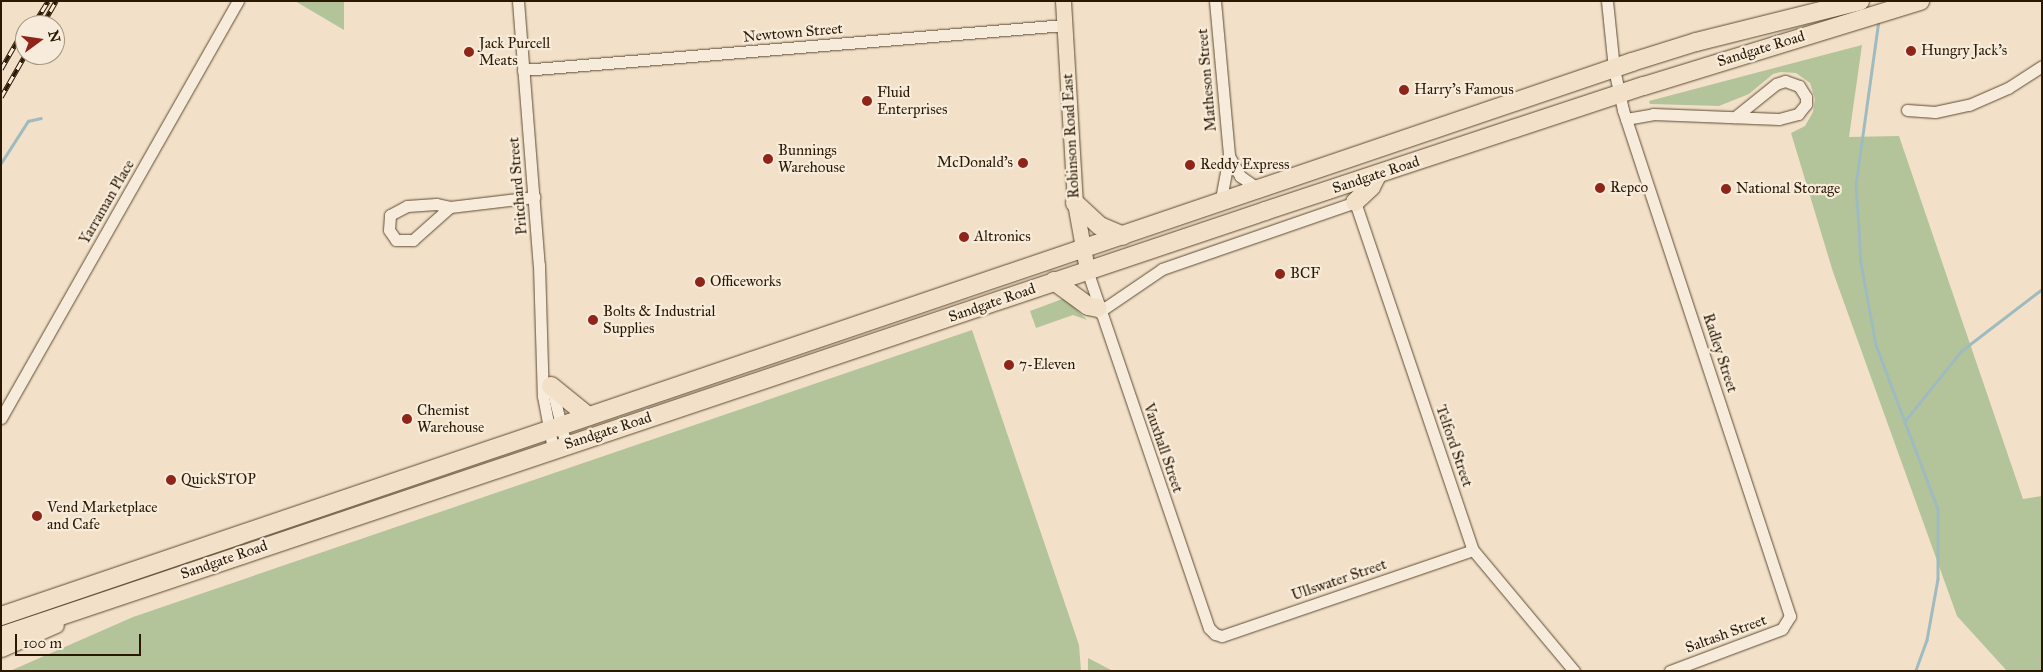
<!DOCTYPE html>
<style>
body{margin:0}
#map{position:relative;width:2043px;height:672px;overflow:hidden;background:#f2e1c8;font-family:"IM FELL Great Primer",serif}
div>[style]{position:absolute}
[style*='--x']{left:calc(var(--x)*1px);top:calc(var(--y)*1px);width:calc(var(--w)*1px);rotate:calc(var(--a)*1deg)}
.green>*{inset:0;background:#b4c49a}
.stream>*{height:2.5px;margin:-1.25px;padding:0 1.25px;transform-origin:1.25px;border-radius:1.25px;background:#9fbbbf}
.roads{filter:drop-shadow(0 0 1px #5d4a32) drop-shadow(0 0 1px #5d4a32)}
.minor>*{height:11px;margin:-5.5px;padding:0 5.5px;transform-origin:5.5px;border-radius:5.5px;background:#f7ecdb}
.major>*{height:15px;margin:-7.5px;padding:0 7.5px;transform-origin:7.5px;border-radius:7.5px;background:#f2e1c8}
.highway>*{height:18px;margin:-9px;padding:0 9px;transform-origin:9px;border-radius:9px;background:#f2e1c8}
.rail>*{height:4.5px;margin-top:-2.25px;transform-origin:0;background:repeating-linear-gradient(90deg,#f7ecdb 0 8px,#2b1800 0 16px);box-sizing:border-box;border-block:1px solid #2b1800}
.dots>*{width:14px;height:14px;translate:-50% -50%;box-sizing:border-box;border:2px solid #f7ecdb;border-radius:50%}
span{translate:-50% -50%;white-space:nowrap;text-align:center;line-height:1.15;-webkit-text-stroke:4.5px #f7ecdb;paint-order:stroke}
.street-label{font-size:15px;color:#2b1800}
.poi-label{font-size:15px;color:#2b1800}
.left{translate:0 -50%;text-align:left}
.right{translate:-100% -50%;text-align:right}
.frame{position:absolute;inset:0;border:2px solid #2b1800;pointer-events:none}
.north{position:absolute;left:15px;top:15px;width:50px;height:50px;box-sizing:border-box;background:#f7ecdb;border:1px solid #a59783;border-radius:50%;rotate:76deg;font-size:14px;font-weight:700;line-height:20px;text-align:center;color:#2b1800}
.north::after{content:'';display:block;margin:auto;width:18px;height:22px;background:#8f2418;clip-path:polygon(50% 0,100% 100%,50% 72%,0 100%)}
.scale{position:absolute;left:15px;top:634px;width:126px;height:22px;box-sizing:border-box;border:2px solid #2b1800;border-top:0;padding-left:6px;font-size:15px;line-height:18px;white-space:nowrap;color:#2b1800;-webkit-text-stroke:4px #f7ecdb;paint-order:stroke}
</style>
<div id="map">
<div class="green">
<div style="clip-path:polygon(295px 1px,344px 1px,344px 30px)"></div>
<div style="clip-path:polygon(1862px 45px,1849px 137px,1899px 136px,2023px 499px,2042px 496px,2042px 671px,2007px 671px,1957px 616px,1833px 272px,1791px 133px,1805px 126px,1813px 112px,1815px 99px,1810px 83px,1796px 73px,1781px 72px,1773px 74px,1749px 94px,1719px 106px,1650px 104px,1649px 101px)"></div>
<div style="clip-path:polygon(1065px 298px,1087px 320px,1073px 315px,1036px 328px,1030px 311px)"></div>
<div style="clip-path:polygon(972px 330px,1079px 645px,1081px 671px,10px 671px,133px 617px)"></div>
<div style="clip-path:polygon(1088px 658px,1113px 671px,1088px 671px)"></div>
</div>
<div class="stream">
<div style="--x:1879;--y:20;--w:168;--a:97.9"></div>
<div style="--x:1856;--y:186;--w:43;--a:86"></div>
<div style="--x:1859;--y:229;--w:34;--a:87"></div>
<div style="--x:1861;--y:263;--w:83;--a:79.6"></div>
<div style="--x:1876;--y:345;--w:175;--a:69.3"></div>
<div style="--x:1938;--y:509;--w:70;--a:90"></div>
<div style="--x:1938;--y:579;--w:62;--a:100.2"></div>
<div style="--x:1927;--y:640;--w:33;--a:110"></div>
<div style="--x:1;--y:163;--w:50;--a:-57.3"></div>
<div style="--x:28;--y:121;--w:13;--a:-13"></div>
<div style="--x:1904;--y:422;--w:91;--a:-51.2"></div>
<div style="--x:1961;--y:351;--w:102;--a:-37.4"></div>
</div>
<div class="roads">
<div class="minor">
<div style="--x:518;--y:1;--w:265;--a:85.5"></div>
<div style="--x:539;--y:265;--w:131;--a:88.3"></div>
<div style="--x:543;--y:396;--w:54;--a:79.3"></div>
<div style="--x:1215;--y:1;--w:156;--a:84.8"></div>
<div style="--x:1229;--y:156;--w:49;--a:100.6"></div>
<div style="--x:1607;--y:1;--w:68;--a:84.1"></div>
<div style="--x:1614;--y:69;--w:42;--a:77.6"></div>
<div style="--x:1623;--y:110;--w:533;--a:71.74"></div>
<div style="--x:1790;--y:616;--w:15;--a:122"></div>
<div style="--x:1782;--y:629;--w:120;--a:159.4"></div>
<div style="--x:523;--y:70;--w:544;--a:-4.75"></div>
<div style="--x:1907;--y:110;--w:28;--a:4"></div>
<div style="--x:1935;--y:112;--w:35;--a:-12"></div>
<div style="--x:1969;--y:105;--w:43;--a:-23.6"></div>
<div style="--x:2008;--y:88;--w:40;--a:-32.9"></div>
<div style="--x:1626;--y:119;--w:27;--a:-10"></div>
<div style="--x:1653;--y:114;--w:126;--a:2.3"></div>
<div style="--x:1779;--y:119;--w:20;--a:-15"></div>
<div style="--x:1798;--y:114;--w:13;--a:-51"></div>
<div style="--x:1806;--y:104;--w:7;--a:-90"></div>
<div style="--x:1806;--y:97;--w:13;--a:-122"></div>
<div style="--x:1799;--y:86;--w:15;--a:-160"></div>
<div style="--x:1785;--y:81;--w:9;--a:162"></div>
<div style="--x:1776;--y:84;--w:53;--a:141.2"></div>
<div style="--x:1229;--y:156;--w:23;--a:61"></div>
<div style="--x:1240;--y:176;--w:24;--a:35"></div>
<div style="--x:450;--y:207;--w:50;--a:138.3"></div>
<div style="--x:413;--y:240;--w:17;--a:180"></div>
<div style="--x:396;--y:240;--w:12;--a:-125"></div>
<div style="--x:389;--y:230;--w:15;--a:-86"></div>
<div style="--x:390;--y:215;--w:19;--a:-28"></div>
<div style="--x:407;--y:206;--w:29;--a:-4"></div>
<div style="--x:436;--y:204;--w:14;--a:12"></div>
<div style="--x:450;--y:207;--w:85;--a:-6.8"></div>
<div style="--x:1087;--y:270;--w:378;--a:71.2"></div>
<div style="--x:1209;--y:628;--w:8;--a:45"></div>
<div style="--x:1215;--y:634;--w:7;--a:16"></div>
<div style="--x:1222;--y:636;--w:265;--a:-18.9"></div>
<div style="--x:1099;--y:312;--w:76;--a:-34.3"></div>
<div style="--x:1162;--y:269;--w:204;--a:-19.1"></div>
<div style="--x:1355;--y:202;--w:367;--a:71.3"></div>
<div style="--x:1473;--y:550;--w:158;--a:50.1"></div>
<div style="--x:551;--y:384;--w:64;--a:76.4"></div>
<div style="--x:1;--y:418;--w:480;--a:-60.4"></div>
</div>
<div class="major">
<div style="--x:1063;--y:1;--w:202;--a:86.6"></div>
<div style="--x:1075;--y:203;--w:68;--a:79.8"></div>
<div style="--x:1;--y:649;--w:60;--a:-23.6"></div>
</div>
<div class="highway">
<div style="--x:1355;--y:202;--w:22;--a:-43"></div>
<div style="--x:1371;--y:187;--w:13;--a:-63"></div>
<div style="--x:1075;--y:203;--w:34;--a:43"></div>
<div style="--x:1100;--y:226;--w:25;--a:23"></div>
<div style="--x:1054;--y:281;--w:42;--a:36.3"></div>
<div style="--x:1088;--y:306;--w:10;--a:11"></div>
<div style="--x:551;--y:386;--w:48;--a:39"></div>
<div style="--x:1;--y:616;--w:1723;--a:-18.76"></div>
<div style="--x:1632;--y:62;--w:67;--a:-17.4"></div>
<div style="--x:1696;--y:42;--w:169;--a:-14"></div>
<div style="--x:1;--y:636;--w:1334;--a:-18.58"></div>
<div style="--x:1265;--y:211;--w:399;--a:-18.3"></div>
<div style="--x:1644;--y:86;--w:289;--a:-17.1"></div>
</div>
</div>
<div class="rail">
<div style="--x:33;--y:25;--w:28;--a:-58"></div>
<div style="--x:42;--y:25;--w:28;--a:-60"></div>
<div style="--x:1;--y:69;--w:48;--a:-60.3"></div>
<div style="--x:1;--y:97;--w:48;--a:-60.3"></div>
</div>
<div class="dots">
<div style="left:1911px;top:51px;background:#8f2418"></div>
<div style="left:469px;top:52px;background:#8f2418"></div>
<div style="left:1404px;top:90px;background:#8f2418"></div>
<div style="left:867px;top:101px;background:#8f2418"></div>
<div style="left:768px;top:159px;background:#8f2418"></div>
<div style="left:1023px;top:163px;background:#8f2418"></div>
<div style="left:1190px;top:165px;background:#8f2418"></div>
<div style="left:1600px;top:188px;background:#8f2418"></div>
<div style="left:1726px;top:189px;background:#8f2418"></div>
<div style="left:964px;top:237px;background:#8f2418"></div>
<div style="left:1280px;top:274px;background:#8f2418"></div>
<div style="left:700px;top:282px;background:#8f2418"></div>
<div style="left:593px;top:320px;background:#8f2418"></div>
<div style="left:1009px;top:365px;background:#8f2418"></div>
<div style="left:407px;top:419px;background:#8f2418"></div>
<div style="left:171px;top:480px;background:#8f2418"></div>
<div style="left:37px;top:516px;background:#8f2418"></div>
</div>
<div class="street-label">
<span style="left:793px;top:33px;rotate:-5deg">Newtown Street</span>
<span style="left:1761px;top:49px;rotate:-17deg">Sandgate Road</span>
<span style="left:1207px;top:80px;rotate:-95deg">Matheson Street</span>
<span style="left:1071px;top:136px;rotate:-93deg">Robinson Road East</span>
<span style="left:1376px;top:175px;rotate:-18deg">Sandgate Road</span>
<span style="left:518px;top:186px;rotate:-95deg">Pritchard Street</span>
<span style="left:107px;top:202px;rotate:-60deg">Yarraman Place</span>
<span style="left:992px;top:303px;rotate:-19deg">Sandgate Road</span>
<span style="left:1720px;top:353px;rotate:72deg">Radley Street</span>
<span style="left:608px;top:431px;rotate:-18deg">Sandgate Road</span>
<span style="left:1454px;top:446px;rotate:71deg">Telford Street</span>
<span style="left:1163px;top:448px;rotate:71deg">Vauxhall Street</span>
<span style="left:224px;top:560px;rotate:-19deg">Sandgate Road</span>
<span style="left:1339px;top:580px;rotate:-19deg">Ullswater Street</span>
<span style="left:1726px;top:634px;rotate:-20deg">Saltash Street</span>
</div>
<div class="poi-label">
<span class="left" style="left:479px;top:52px">Jack Purcell<br>Meats</span>
<span class="left" style="left:1921px;top:51px">Hungry Jack's</span>
<span class="left" style="left:1414px;top:90px">Harry's Famous</span>
<span class="left" style="left:877px;top:101px">Fluid<br>Enterprises</span>
<span class="left" style="left:778px;top:159px">Bunnings<br>Warehouse</span>
<span class="right" style="left:1013px;top:163px">McDonald's</span>
<span class="left" style="left:1200px;top:165px">Reddy Express</span>
<span class="left" style="left:1610px;top:188px">Repco</span>
<span class="left" style="left:1736px;top:189px">National Storage</span>
<span class="left" style="left:974px;top:237px">Altronics</span>
<span class="left" style="left:1290px;top:274px">BCF</span>
<span class="left" style="left:710px;top:282px">Officeworks</span>
<span class="left" style="left:603px;top:320px">Bolts &amp; Industrial<br>Supplies</span>
<span class="left" style="left:1019px;top:365px">7-Eleven</span>
<span class="left" style="left:417px;top:419px">Chemist<br>Warehouse</span>
<span class="left" style="left:181px;top:480px">QuickSTOP</span>
<span class="left" style="left:47px;top:516px">Vend Marketplace<br>and Cafe</span>
</div>
<div class="frame"></div>
<div class="north">N</div>
<div class="scale">100 m</div>
</div>
